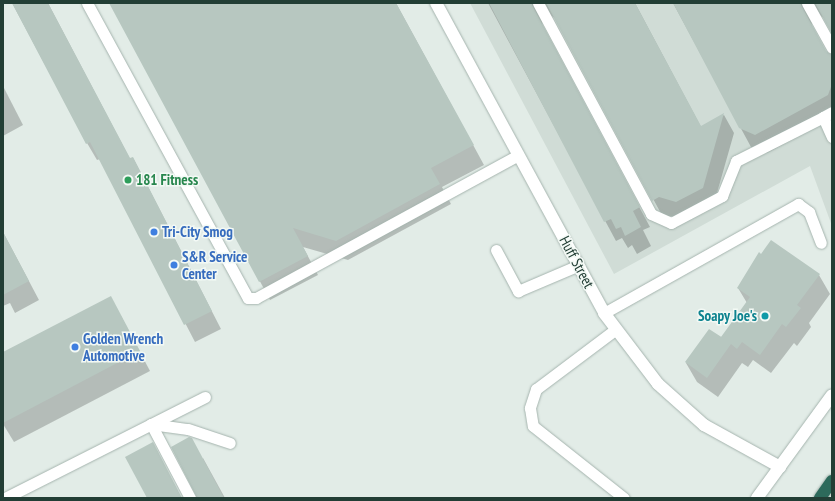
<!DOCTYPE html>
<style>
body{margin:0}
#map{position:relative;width:835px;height:501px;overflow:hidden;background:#e2ece7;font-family:"PT Sans Narrow",sans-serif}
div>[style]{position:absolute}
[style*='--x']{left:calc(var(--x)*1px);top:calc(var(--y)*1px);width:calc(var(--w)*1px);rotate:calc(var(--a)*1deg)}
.built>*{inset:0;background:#d0dcd6}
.shadow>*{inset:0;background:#0003}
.building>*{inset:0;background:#b7c7c0}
.roads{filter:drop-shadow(0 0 1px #a5b4ae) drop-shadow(0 0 1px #a5b4ae)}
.service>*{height:11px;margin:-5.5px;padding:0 5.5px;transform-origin:5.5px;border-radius:5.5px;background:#fff}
.minor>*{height:12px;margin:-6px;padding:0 6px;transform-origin:6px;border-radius:6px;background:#fff}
.secondary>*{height:12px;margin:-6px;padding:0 6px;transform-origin:6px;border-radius:6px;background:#fff}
.motorway>*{height:12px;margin:-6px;padding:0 6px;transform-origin:6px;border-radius:6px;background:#2d6a5b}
.dots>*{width:11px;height:11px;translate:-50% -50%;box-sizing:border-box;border:2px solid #f3f9f5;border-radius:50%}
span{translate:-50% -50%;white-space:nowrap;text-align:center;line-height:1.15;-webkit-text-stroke:3px #f3f9f5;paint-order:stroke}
.leisure-label{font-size:15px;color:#27864d;font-weight:700}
.left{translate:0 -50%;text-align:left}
.shop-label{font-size:15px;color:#366cbe;font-weight:700}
.street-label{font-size:15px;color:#223e35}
.culture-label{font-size:15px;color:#0d838f;font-weight:700}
.right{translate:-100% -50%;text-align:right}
.frame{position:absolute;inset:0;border:4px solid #223e35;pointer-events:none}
</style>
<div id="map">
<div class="built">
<div style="clip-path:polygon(470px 3px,832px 3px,832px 226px,810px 166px,614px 274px)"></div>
</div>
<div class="shadow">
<div style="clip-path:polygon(12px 3px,48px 3px,130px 159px,133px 158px,142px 175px,221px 329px,195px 342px,100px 159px,97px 160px,87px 143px)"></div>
<div style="clip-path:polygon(110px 3px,396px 3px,484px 165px,442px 187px,451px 204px,348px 260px,303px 247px,318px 275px,270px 300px)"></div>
<div style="clip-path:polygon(488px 3px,635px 3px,701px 127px,724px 115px,734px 133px,713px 207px,687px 221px,671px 216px,664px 219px,555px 18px,550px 15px,543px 18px,542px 26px,650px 227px,643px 230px,651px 246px,637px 254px,632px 245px,628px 248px,622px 238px,616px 241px)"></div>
<div style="clip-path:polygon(673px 3px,832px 3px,832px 32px,825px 18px,819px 15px,814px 16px,811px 26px,826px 53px,832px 56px,832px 118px,767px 153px,751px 147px)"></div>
<div style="clip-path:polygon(3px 86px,23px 125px,3px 136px)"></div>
<div style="clip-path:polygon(3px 232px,39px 300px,15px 313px,10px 303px,3px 306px)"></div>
<div style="clip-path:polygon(819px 275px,830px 294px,809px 323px,811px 327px,797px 346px,794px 343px,771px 373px,753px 360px,748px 367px,742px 363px,718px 397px,697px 382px,686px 363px,724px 340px,747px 303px,738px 288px)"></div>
<div style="clip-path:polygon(121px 316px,150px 371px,14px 442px,3px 424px,3px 353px)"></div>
<div style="clip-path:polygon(203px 458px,225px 498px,196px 498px)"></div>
</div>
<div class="building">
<div style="clip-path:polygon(12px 3px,48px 3px,130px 158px,133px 157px,212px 311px,184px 325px,90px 142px,86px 144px)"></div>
<div style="clip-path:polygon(109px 3px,396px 3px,474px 145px,431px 168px,440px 184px,336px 241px,293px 228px,308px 256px,259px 282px)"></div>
<div style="clip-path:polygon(489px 3px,531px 3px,640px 207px,633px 211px,641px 227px,625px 236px,621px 227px,616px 229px,611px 219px,604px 222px)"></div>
<div style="clip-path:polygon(546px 3px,635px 3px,701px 126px,724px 113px,703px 188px,676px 202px,659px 197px,652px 201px)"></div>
<div style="clip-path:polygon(673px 3px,800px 3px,826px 51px,832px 55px,832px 84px,828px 95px,755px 135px,739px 128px)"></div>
<div style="clip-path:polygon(815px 3px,832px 3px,832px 34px)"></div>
<div style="clip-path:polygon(3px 232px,29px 281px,3px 295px)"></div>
<div style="clip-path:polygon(771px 240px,820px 274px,797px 305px,801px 308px,786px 327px,782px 324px,760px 355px,742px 342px,737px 349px,731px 344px,707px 378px,685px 362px,709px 329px,723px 338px,721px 337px,750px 297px,737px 288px,759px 252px,761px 254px)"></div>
<div style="clip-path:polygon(111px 296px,140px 351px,3px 423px,3px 352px)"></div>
<div style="clip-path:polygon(189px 437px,192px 438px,224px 498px,197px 498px,171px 447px)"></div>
<div style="clip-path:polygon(153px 442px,182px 498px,147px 498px,125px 457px)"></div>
</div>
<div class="roads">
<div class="service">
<div style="--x:87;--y:3;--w:336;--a:61.4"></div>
<div style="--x:248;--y:298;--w:8;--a:0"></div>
<div style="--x:256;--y:298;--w:298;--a:-28.6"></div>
<div style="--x:538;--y:3;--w:239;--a:61.8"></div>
<div style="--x:651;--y:214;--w:22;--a:24"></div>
<div style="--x:671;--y:223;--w:58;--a:-27.9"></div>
<div style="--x:722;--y:196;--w:38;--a:-68"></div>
<div style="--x:736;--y:161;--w:97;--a:-26.8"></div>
<div style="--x:807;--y:3;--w:51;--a:60.9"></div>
<div style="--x:832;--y:112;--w:10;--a:151"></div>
<div style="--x:823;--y:117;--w:22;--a:66"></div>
<div style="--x:496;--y:250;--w:47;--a:61.8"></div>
<div style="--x:518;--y:291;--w:66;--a:-23.1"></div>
<div style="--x:604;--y:313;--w:223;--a:-29.3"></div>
<div style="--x:798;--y:204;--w:14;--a:36"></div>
<div style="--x:809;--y:212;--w:33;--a:69"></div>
<div style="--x:616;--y:329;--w:100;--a:143.1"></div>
<div style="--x:536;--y:389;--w:20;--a:108"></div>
<div style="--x:530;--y:408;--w:18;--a:81"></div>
<div style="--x:533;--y:426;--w:116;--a:38.4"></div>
<div style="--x:151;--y:424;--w:84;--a:62.2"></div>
<div style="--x:151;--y:424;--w:37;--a:8"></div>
<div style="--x:188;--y:429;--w:44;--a:18.4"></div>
<div style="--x:5;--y:498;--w:224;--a:-26.8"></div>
</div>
<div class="minor">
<div style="--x:436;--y:3;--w:353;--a:61.5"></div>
<div style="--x:604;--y:313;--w:89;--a:52.7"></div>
<div style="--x:658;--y:384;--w:62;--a:41.7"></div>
<div style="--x:704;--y:425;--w:87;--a:28.9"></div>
</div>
<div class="secondary">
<div style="--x:757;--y:498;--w:127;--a:-53.9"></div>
</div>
<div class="motorway">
<div style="--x:820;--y:498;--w:21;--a:-55"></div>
</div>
</div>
<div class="dots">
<div style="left:128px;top:180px;background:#2e9e5b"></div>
<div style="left:154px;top:232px;background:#3f7fe0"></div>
<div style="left:174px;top:265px;background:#3f7fe0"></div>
<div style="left:765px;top:316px;background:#0f9aa8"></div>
<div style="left:75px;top:347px;background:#3f7fe0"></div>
</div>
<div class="leisure-label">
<span class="left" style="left:136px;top:180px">181 Fitness</span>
</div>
<div class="shop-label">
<span class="left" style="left:162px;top:232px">Tri-City Smog</span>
<span class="left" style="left:182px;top:265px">S&amp;R Service<br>Center</span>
<span class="left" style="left:83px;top:347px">Golden Wrench<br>Automotive</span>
</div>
<div class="street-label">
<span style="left:577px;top:262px;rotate:62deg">Huff Street</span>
</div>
<div class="culture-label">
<span class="right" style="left:757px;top:316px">Soapy Joe's</span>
</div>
<div class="frame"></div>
</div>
